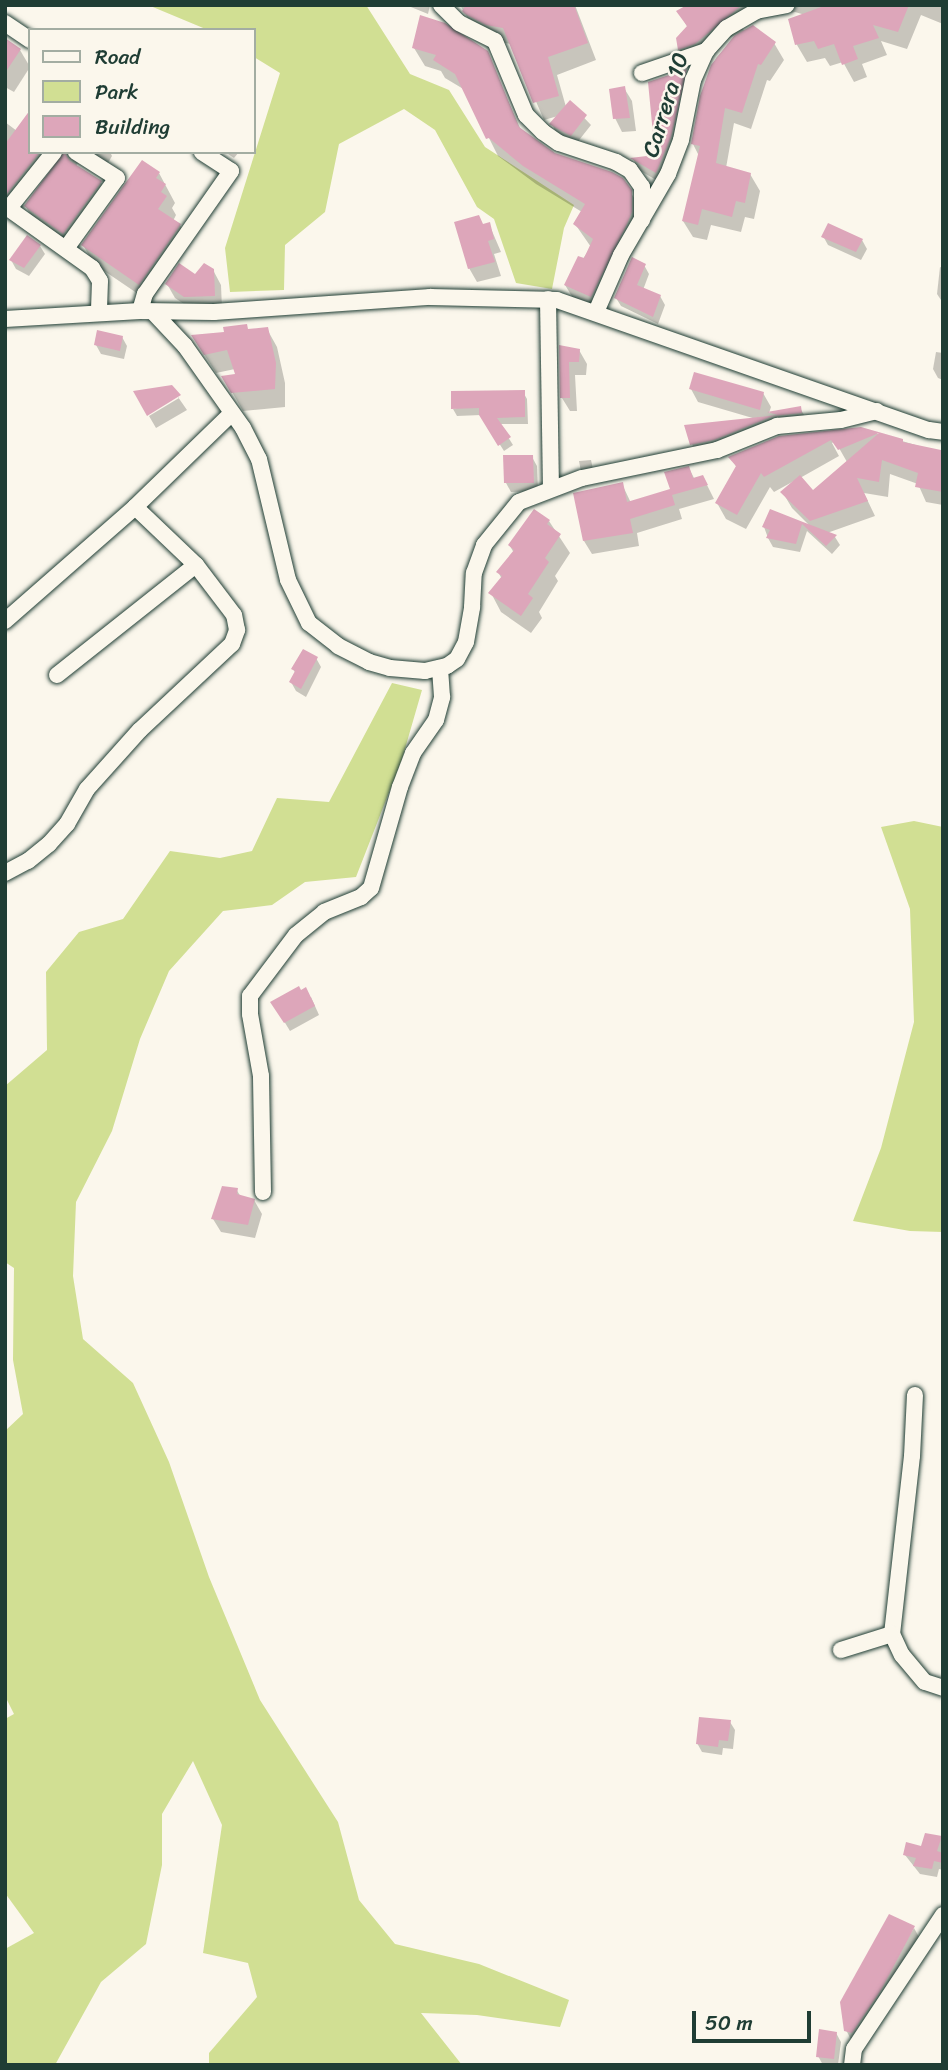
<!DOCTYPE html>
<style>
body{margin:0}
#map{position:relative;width:948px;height:2070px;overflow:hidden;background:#fbf7ec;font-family:Sriracha,sans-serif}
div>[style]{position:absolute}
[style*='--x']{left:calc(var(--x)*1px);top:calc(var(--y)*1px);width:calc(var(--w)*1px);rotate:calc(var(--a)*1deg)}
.green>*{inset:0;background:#d1df93}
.shadow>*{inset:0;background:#0003}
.building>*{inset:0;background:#dda6ba}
.roads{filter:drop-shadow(0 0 2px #1f3d34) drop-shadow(0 0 2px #1f3d34)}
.minor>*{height:16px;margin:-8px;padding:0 8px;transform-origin:8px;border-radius:8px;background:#fbf7ec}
span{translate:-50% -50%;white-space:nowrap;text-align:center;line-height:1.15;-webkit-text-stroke:5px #fbf7ec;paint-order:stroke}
.street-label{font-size:23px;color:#1f3d34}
.frame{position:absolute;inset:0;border:7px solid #1f3d34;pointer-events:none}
.legend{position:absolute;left:28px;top:28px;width:228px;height:126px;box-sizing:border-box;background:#fbf7ec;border:2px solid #a3ada2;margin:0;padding:9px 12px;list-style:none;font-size:21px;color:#1f3d34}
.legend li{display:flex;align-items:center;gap:14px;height:35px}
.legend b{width:35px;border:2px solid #a3ada2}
.scale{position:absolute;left:692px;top:2011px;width:119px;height:32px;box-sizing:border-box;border:4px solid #1f3d34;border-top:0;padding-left:9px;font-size:21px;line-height:24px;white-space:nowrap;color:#1f3d34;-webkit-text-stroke:5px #fbf7ec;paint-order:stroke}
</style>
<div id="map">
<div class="green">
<div style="clip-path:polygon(148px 5px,366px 5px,410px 74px,449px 90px,485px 147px,574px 205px,564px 228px,552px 289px,516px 283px,494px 219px,477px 207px,435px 130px,404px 109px,339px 144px,325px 212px,285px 245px,284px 290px,230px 292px,225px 248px,280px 73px,254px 57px,254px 30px,208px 30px)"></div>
<div style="clip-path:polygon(392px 683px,422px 690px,402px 759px,356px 877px,305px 882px,272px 905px,223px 911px,169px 971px,140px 1039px,112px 1131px,76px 1202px,73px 1276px,83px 1339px,133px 1383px,169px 1462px,209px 1577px,260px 1700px,338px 1822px,359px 1900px,395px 1944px,479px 1964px,569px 2000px,560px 2027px,477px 2015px,421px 2013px,462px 2065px,209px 2065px,209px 2053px,257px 1997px,248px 1963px,203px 1953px,222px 1825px,193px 1761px,162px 1814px,162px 1865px,146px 1944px,101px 1982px,55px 2065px,5px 2065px,5px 1949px,34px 1933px,5px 1893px,5px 1719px,14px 1714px,5px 1696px,5px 1431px,23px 1414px,13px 1360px,14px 1268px,5px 1262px,5px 1086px,47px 1050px,46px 972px,79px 932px,123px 919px,170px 851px,220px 858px,252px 851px,277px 798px,329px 802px)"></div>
<div style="clip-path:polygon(914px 821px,943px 827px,943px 1232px,910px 1231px,853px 1221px,881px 1148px,914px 1022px,910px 909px,881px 827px)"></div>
</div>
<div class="shadow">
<div style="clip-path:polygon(406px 5px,430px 5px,428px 14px)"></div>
<div style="clip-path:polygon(460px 5px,575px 5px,596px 60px,557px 75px,566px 107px,570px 103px,591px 125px,576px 144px,556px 132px,552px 124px,558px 116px,544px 120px,511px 44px,497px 42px,474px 29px)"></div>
<div style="clip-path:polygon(690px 5px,943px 5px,943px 24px,921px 15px,907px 49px,881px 41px,887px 55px,862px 64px,867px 77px,854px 82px,843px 62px,830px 66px,825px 58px,807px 62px,797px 45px,790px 20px,805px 15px,795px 12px,739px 23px,745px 32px,774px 43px,784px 60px,770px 81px,767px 80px,751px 129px,734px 123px,726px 168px,750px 174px,760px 191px,754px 219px,745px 217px,741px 232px,711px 225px,707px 240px,693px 237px,683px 221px,699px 156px,693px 144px,702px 97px,716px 58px,738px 34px,729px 38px,710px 59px,689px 66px,679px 49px,688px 28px,678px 11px)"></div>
<div style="clip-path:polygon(5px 40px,20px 50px,30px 67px,14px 92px,5px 87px)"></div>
<div style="clip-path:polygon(414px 48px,486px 52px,522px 132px,555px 154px,630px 191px,641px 210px,637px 243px,601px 314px,576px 303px,565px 285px,591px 247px,575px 224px,582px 212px,536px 184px,498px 156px,465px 90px,445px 78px,441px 71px,425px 66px)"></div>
<div style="clip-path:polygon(686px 71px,693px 83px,663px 184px,639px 170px,633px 159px,657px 156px)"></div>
<div style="clip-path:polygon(624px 88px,632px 101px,636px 131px,622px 132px,615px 118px)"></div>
<div style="clip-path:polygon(5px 122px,17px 131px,30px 152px,110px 152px,112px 156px,105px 168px,87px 159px,77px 164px,76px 167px,101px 182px,111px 200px,74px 251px,36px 224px,26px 207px,62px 162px,56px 162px,16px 212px,5px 204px)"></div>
<div style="clip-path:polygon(225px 152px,239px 152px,234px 158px)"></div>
<div style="clip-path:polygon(159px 173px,175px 203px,172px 208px,176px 215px,173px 221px,180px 225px,190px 243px,150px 302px,94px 264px,83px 245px)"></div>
<div style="clip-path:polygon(489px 224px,501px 252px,494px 254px,501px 276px,477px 282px,469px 268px,483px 226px)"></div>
<div style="clip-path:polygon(823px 236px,862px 240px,867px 249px,861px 260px,828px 245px)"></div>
<div style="clip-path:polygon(40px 246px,45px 254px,29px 276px,16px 269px,11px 260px)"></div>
<div style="clip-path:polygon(644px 265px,649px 274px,643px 290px,660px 296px,665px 305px,658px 324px,621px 306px,616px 298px)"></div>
<div style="clip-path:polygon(940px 267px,943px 268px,943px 303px,937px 294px)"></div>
<div style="clip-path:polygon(213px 270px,221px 285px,222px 309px,193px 310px,175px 298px,167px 284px)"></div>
<div style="clip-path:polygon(267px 329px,277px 347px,285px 383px,285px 407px,243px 411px,224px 378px,237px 375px,235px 369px,216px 373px,204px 354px)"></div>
<div style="clip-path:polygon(122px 337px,127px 346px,124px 359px,101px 354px,96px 345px)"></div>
<div style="clip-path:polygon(561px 347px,579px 350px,587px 364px,586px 375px,575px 375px,577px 411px,570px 411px,562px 398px)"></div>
<div style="clip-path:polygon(936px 352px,943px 353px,943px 380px,938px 378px,933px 369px)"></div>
<div style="clip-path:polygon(171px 387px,187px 410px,156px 428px,149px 416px,179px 398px)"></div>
<div style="clip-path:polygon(691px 389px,763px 393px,771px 407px,769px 413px,800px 408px,807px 420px,699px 457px,692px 444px,756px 419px,698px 402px)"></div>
<div style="clip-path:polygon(523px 392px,527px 399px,528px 424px,500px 424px,513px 445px,504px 451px,481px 415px,457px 416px,453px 409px)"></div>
<div style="clip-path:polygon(evenodd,861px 429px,943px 453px,943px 505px,926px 502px,918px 484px,890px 474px,888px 497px,864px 493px,875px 516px,827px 533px,835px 537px,840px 545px,832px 554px,807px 531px,800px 552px,773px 547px,768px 538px,764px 527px,771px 511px,811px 527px,792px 508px,783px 493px,794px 481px,774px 492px,770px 487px,746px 529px,726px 519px,717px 503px,737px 468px,731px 458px,861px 429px,835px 441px,847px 462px,813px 492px,800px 478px,839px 456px,832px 443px,835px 441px)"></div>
<div style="clip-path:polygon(532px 457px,537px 466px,538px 491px,511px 492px,506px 483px)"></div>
<div style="clip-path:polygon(591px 460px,593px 469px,581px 472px,579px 461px)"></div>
<div style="clip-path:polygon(689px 468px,695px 480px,703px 477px,714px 499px,679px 509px,682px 519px,637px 533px,639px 546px,592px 554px,584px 541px,575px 494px,622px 484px,631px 503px,672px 491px)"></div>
<div style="clip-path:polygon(549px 521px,570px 553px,555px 576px,558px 581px,539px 612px,542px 618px,531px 633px,501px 612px,491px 593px,502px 579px,498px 572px,514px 553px,510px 546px)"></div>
<div style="clip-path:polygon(316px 658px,321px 667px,306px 697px,296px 691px,291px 682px,296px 674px,293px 669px)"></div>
<div style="clip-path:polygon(311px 997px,319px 1015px,290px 1031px,273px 1003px)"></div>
<div style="clip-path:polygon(236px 1189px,241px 1197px,254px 1200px,262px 1214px,255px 1238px,221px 1232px,213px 1219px)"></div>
<div style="clip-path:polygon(730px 1722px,735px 1730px,733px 1749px,723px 1748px,722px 1755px,702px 1752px,697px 1743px)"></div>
<div style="clip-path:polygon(941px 1838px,943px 1870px,939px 1869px,937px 1877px,920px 1874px,905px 1855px)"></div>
<div style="clip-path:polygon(914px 1928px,924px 1946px,890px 2009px,862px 2051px,856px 2049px,846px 2030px)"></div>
<div style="clip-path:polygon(836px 2033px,841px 2042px,838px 2065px,823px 2065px,818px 2056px)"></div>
</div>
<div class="building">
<div style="clip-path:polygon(466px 5px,574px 5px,588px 43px,548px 57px,559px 96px,533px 103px,503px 28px,486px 25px,465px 14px,462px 11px)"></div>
<div style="clip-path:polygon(687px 5px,742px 5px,695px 44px,678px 50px,676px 38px,687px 26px,676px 11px)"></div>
<div style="clip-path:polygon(827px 5px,909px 5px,898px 32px,873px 25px,879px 38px,853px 46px,858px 59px,842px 65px,834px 44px,818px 49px,814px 41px,795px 45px,788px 19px)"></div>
<div style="clip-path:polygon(420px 15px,445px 23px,488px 51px,519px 127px,555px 153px,612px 172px,623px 178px,632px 190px,632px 212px,627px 224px,591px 297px,564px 285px,578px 256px,584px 258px,593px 239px,573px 224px,585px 204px,523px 166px,489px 138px,486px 139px,455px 74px,433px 60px,436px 55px,412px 48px)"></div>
<div style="clip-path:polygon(753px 25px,776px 42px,761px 65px,758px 64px,742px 113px,725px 108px,716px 163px,751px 173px,745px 203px,736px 201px,732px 217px,702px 209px,698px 225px,682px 221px,700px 146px,691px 144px,700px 96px,711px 65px,734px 36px)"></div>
<div style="clip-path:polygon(5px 38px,21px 49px,5px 73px)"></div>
<div style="clip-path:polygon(687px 69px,671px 137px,656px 173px,630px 158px,655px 155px,648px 82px)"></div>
<div style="clip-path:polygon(625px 86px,630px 118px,613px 119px,609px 89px)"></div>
<div style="clip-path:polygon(570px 100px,587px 115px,571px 136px,549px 124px)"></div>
<div style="clip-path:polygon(30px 110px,30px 152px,40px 152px,6px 195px,5px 144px)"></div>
<div style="clip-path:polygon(64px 152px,70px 161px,102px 181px,63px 234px,24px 206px)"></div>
<div style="clip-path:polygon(142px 160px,160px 172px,156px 178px,166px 184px,161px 192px,167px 196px,158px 209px,181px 224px,139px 285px,81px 245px)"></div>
<div style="clip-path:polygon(479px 215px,483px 224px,490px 222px,494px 239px,488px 241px,495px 262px,468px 269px,454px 222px)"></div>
<div style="clip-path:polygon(828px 223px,863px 239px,856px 252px,821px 237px)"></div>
<div style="clip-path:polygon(27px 235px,41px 245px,24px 268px,9px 260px)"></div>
<div style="clip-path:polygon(632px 257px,646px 264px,637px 285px,661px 295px,653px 317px,614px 298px)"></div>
<div style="clip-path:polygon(179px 263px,195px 274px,204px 263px,214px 269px,215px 296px,184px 297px,165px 284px)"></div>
<div style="clip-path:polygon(247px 324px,248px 329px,268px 327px,276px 363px,275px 389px,231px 393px,221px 376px,235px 374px,227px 350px,204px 355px,191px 335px,224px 332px,223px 327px)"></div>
<div style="clip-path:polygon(97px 330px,123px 336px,120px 351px,94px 345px)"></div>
<div style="clip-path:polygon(559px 345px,580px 349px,579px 362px,569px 362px,570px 398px,560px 398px)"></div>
<div style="clip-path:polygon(694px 372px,764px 392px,760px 410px,689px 389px)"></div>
<div style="clip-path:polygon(172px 385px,181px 395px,147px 416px,133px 391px)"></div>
<div style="clip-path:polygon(525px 390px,525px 417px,497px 418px,511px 437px,498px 446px,479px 415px,479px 408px,451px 409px,451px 391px)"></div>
<div style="clip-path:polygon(801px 406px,802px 413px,773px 416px,714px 440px,690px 445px,684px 425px,778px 415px,767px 412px)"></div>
<div style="clip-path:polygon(861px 427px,903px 439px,903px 442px,941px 450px,943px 492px,915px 487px,918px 473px,882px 460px,879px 482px,857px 478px,868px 501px,810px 521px,780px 492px,800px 475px,813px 490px,879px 433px,838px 450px,831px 440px,764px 477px,761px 473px,737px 515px,715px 503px,736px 466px,728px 457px,779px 436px)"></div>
<div style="clip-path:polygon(503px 455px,533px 455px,534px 483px,504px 483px)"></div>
<div style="clip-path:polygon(689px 466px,693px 478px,703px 475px,708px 485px,672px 495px,675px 505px,630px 519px,633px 533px,583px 541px,573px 493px,623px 482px,627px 502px,670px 489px,664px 472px)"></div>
<div style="clip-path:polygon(534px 509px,550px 520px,547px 524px,561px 534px,545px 558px,549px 562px,528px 594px,533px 598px,521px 616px,488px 593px,502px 576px,496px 572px,514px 550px,508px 545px)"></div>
<div style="clip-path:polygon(770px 509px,803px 522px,837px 535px,826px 546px,802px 524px,796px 544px,766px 538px,770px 530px,762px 527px)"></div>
<div style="clip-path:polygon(303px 649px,318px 657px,301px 689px,289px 682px,295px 671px,291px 669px)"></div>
<div style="clip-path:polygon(299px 986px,301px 990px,306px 987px,315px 1006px,284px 1023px,270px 1002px)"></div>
<div style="clip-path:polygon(222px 1186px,238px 1188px,237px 1194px,255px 1199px,248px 1225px,211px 1219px)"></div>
<div style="clip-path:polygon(699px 1717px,731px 1720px,728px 1741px,719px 1740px,718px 1747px,696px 1744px)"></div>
<div style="clip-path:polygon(925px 1833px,942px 1836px,937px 1851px,943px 1853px,943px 1863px,934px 1861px,932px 1869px,913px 1866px,916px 1858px,903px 1855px,906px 1842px,921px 1846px)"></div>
<div style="clip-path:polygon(889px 1914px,915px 1926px,881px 1990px,852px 2033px,844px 2031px,840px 2002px)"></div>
<div style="clip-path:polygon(819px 2029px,837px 2032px,834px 2059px,816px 2057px)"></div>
</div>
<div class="roads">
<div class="minor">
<div style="--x:441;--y:5;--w:25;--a:45"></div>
<div style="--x:459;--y:23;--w:40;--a:26.6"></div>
<div style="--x:495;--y:41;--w:80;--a:67.3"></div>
<div style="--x:526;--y:115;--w:24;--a:45"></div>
<div style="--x:543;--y:132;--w:19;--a:35"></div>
<div style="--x:559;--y:143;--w:60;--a:18.4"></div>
<div style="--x:616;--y:162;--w:16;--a:30"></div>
<div style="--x:630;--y:170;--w:21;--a:55"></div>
<div style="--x:642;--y:187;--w:33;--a:90"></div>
<div style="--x:5;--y:23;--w:30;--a:34"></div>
<div style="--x:642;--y:73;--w:68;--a:-19"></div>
<div style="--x:5;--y:206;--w:107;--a:35.5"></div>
<div style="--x:92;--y:268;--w:15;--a:58"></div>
<div style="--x:100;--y:281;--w:32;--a:92"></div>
<div style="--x:9;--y:208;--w:72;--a:-51.2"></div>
<div style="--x:67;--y:247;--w:85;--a:-54.1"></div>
<div style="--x:117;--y:178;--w:49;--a:-147.6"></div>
<div style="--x:548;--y:299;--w:188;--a:89.1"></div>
<div style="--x:140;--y:311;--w:18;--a:-74"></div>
<div style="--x:145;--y:294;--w:150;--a:-55"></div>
<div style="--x:231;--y:171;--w:35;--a:-147"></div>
<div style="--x:596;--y:312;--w:62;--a:-66.3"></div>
<div style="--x:621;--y:255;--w:94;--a:-59.9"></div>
<div style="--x:668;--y:174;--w:36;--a:-69"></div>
<div style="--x:681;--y:140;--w:61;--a:-78.7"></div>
<div style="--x:693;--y:80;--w:32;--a:-66"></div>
<div style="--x:706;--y:51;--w:31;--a:-48"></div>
<div style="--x:727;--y:28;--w:34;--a:-30"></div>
<div style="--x:756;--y:11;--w:31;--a:-11"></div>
<div style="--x:154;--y:313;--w:45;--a:46.8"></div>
<div style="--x:185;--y:346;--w:100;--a:54.7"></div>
<div style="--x:243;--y:428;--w:35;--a:63"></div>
<div style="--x:259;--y:459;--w:124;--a:76.5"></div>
<div style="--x:288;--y:580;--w:48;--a:64"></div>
<div style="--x:309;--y:623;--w:37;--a:38"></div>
<div style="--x:338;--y:646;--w:35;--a:27"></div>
<div style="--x:369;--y:662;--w:22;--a:16"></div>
<div style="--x:390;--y:668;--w:35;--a:5"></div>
<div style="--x:425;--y:671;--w:23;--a:-13"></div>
<div style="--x:447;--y:666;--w:12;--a:-35"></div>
<div style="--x:457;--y:659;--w:19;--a:-62"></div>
<div style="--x:466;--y:642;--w:36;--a:-80"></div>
<div style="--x:472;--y:607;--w:34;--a:-87"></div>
<div style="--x:474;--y:573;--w:30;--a:-70"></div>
<div style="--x:484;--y:545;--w:55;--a:-50.9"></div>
<div style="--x:519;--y:502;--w:67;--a:-20.9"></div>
<div style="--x:582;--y:478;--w:138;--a:-11.7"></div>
<div style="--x:717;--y:450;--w:65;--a:-21.8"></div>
<div style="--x:777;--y:426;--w:64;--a:-5.4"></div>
<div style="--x:841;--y:420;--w:37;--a:-14"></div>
<div style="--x:5;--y:319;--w:135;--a:-3.4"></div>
<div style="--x:140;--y:311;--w:74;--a:0.8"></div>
<div style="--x:214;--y:312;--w:217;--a:-4"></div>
<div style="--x:430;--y:297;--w:127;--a:1.4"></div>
<div style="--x:557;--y:300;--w:394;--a:19.3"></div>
<div style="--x:929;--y:430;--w:14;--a:8"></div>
<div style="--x:5;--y:621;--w:173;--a:-41.2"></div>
<div style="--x:135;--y:507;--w:135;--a:-44.1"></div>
<div style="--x:57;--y:675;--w:177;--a:-38.4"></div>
<div style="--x:196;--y:565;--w:84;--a:-136.4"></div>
<div style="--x:5;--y:873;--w:26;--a:-28"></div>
<div style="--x:28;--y:861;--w:27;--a:-39"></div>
<div style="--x:49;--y:844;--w:27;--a:-48"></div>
<div style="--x:67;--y:824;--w:40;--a:-60.3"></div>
<div style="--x:87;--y:789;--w:79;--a:-48.1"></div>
<div style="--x:140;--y:730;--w:126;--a:-43.1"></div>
<div style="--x:232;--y:644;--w:15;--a:-70"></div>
<div style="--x:237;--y:630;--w:15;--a:-101"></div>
<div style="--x:234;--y:615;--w:63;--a:-127.2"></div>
<div style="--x:263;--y:1192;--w:116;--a:-91"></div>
<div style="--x:261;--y:1076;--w:63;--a:-100.1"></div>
<div style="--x:250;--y:1014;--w:18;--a:-90"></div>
<div style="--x:250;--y:996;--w:76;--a:-53"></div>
<div style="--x:296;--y:935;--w:36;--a:-39"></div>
<div style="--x:324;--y:912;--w:40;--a:-22"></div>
<div style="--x:361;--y:897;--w:13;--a:-42"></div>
<div style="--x:371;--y:888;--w:105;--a:-74"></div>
<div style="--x:400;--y:787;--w:36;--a:-69"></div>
<div style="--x:413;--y:753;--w:40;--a:-55.1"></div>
<div style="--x:436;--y:720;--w:24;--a:-75"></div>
<div style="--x:442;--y:697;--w:29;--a:-94"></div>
<div style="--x:915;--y:1395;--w:61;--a:92.8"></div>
<div style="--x:912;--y:1456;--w:179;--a:96.4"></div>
<div style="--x:892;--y:1634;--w:23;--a:65"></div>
<div style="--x:902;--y:1655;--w:35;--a:50"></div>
<div style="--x:925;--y:1682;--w:19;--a:18"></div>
<div style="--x:841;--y:1650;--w:53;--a:-17.4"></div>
<div style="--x:852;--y:2065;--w:16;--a:-83"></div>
<div style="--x:854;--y:2049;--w:161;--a:-56.4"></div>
</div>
</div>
<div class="street-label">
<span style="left:666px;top:105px;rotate:-73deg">Carrera 10</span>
</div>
<div class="frame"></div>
<ul class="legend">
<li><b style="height:9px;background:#fbf7ec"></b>Road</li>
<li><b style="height:19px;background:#d1df93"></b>Park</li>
<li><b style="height:19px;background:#dda6ba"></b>Building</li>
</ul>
<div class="scale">50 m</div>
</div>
